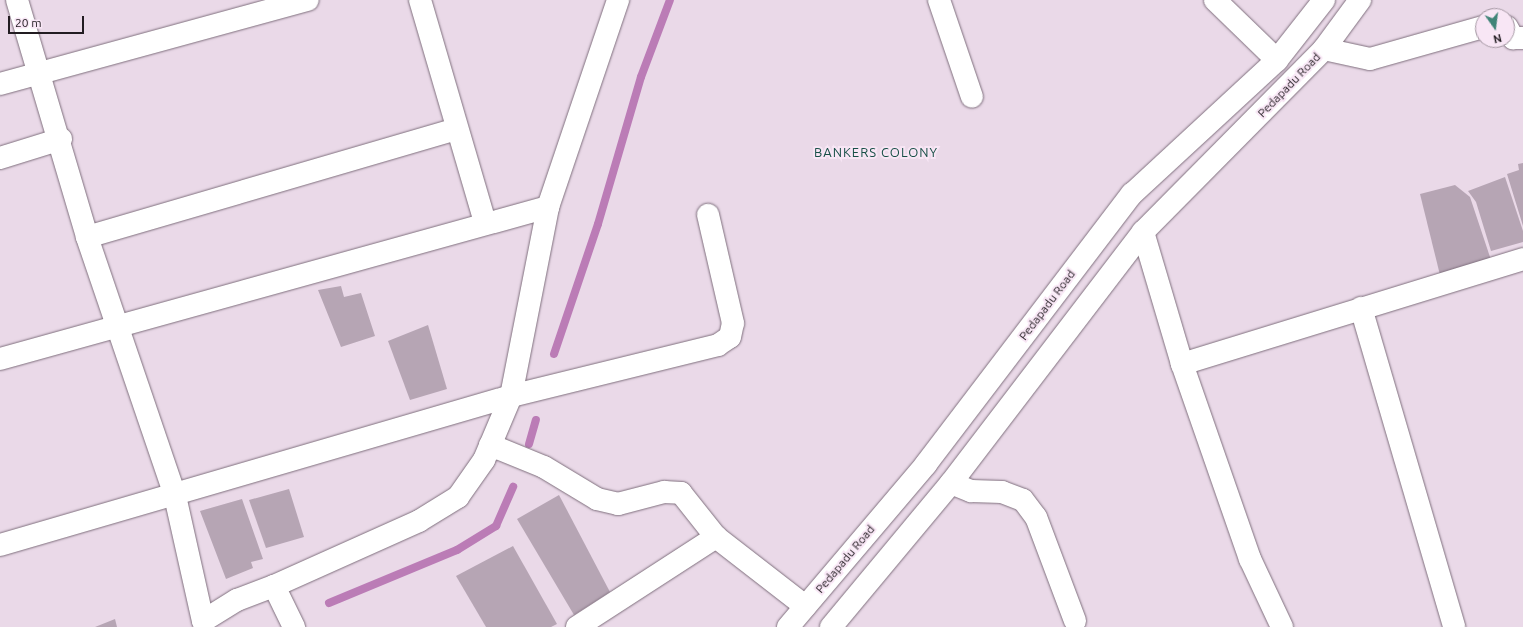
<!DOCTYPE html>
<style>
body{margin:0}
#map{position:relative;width:1523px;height:627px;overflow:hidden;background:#ead9e8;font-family:Ubuntu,sans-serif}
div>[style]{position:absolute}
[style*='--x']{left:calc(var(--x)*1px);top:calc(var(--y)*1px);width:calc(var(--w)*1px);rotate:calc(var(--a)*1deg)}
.stream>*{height:8px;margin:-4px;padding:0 4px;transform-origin:4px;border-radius:4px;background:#bb7cb6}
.building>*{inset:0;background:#b6a5b4}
.roads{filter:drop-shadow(0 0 1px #7f6f7d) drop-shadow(0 0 1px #7f6f7d)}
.minor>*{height:22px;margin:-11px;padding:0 11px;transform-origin:11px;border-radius:11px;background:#fff}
.major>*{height:22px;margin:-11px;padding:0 11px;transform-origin:11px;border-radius:11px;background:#fff}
span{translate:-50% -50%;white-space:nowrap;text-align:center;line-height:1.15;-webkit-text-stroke:4px #f8e6f5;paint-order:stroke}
.street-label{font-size:12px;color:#221c21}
.neighbourhood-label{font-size:13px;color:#174f46;letter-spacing:1px}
.north{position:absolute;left:1475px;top:8px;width:40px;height:40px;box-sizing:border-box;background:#f8e6f5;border:1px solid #a295a0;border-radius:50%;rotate:166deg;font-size:11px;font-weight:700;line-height:16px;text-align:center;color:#221c21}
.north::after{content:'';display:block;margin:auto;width:14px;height:18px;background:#408478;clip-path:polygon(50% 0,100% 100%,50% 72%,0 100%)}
.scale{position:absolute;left:8px;top:16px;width:76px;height:18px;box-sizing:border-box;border:2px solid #221c21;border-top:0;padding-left:5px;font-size:12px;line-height:14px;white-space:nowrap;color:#221c21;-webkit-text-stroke:3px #f8e6f5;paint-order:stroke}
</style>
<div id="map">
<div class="stream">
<div style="--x:554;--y:354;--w:137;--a:-71.3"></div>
<div style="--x:598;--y:224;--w:153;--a:-73.7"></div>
<div style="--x:641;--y:77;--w:82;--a:-69.4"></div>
<div style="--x:529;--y:444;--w:25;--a:-74"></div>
<div style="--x:329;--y:603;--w:139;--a:-22.5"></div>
<div style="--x:457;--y:550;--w:46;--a:-31.6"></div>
<div style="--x:496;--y:526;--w:43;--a:-66.4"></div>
</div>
<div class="building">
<div style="clip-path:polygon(1523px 163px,1523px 226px,1507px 174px,1519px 170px,1518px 164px)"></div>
<div style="clip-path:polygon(1505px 177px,1523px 231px,1523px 242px,1491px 251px,1476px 202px,1468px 191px)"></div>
<div style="clip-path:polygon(1455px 185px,1470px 197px,1491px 260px,1440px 275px,1420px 194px)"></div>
<div style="clip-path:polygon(341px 286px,344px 297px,361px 293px,375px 336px,341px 347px,318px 290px)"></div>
<div style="clip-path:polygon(428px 325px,447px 389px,410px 400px,388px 341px)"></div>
<div style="clip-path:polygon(289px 489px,304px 537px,266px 548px,249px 500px)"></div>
<div style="clip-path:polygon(559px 495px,610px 592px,574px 615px,517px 519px)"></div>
<div style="clip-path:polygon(242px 499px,263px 559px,251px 562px,253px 568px,226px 579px,200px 511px)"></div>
<div style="clip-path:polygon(513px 546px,557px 624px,551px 627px,486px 627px,456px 576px)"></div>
<div style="clip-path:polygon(115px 619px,117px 627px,95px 627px)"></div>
</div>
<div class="roads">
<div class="minor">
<div style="--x:17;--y:0;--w:247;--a:73.5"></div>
<div style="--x:87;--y:237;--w:274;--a:71.2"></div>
<div style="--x:175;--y:496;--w:128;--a:77.4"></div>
<div style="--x:203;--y:621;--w:40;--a:-32"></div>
<div style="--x:237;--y:600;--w:40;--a:-21"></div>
<div style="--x:274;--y:586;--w:46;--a:64"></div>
<div style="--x:420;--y:0;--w:231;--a:73.7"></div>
<div style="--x:939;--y:0;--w:102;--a:71.2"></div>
<div style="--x:1215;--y:0;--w:86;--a:44.1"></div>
<div style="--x:1507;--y:27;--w:13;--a:61"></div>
<div style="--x:1513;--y:38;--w:10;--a:0"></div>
<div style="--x:1324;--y:49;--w:47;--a:12.3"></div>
<div style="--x:1370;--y:59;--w:117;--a:-15.8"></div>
<div style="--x:0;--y:84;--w:319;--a:-15.3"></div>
<div style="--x:0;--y:158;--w:64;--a:-17.3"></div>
<div style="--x:1143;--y:232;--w:138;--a:73.5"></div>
<div style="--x:87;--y:237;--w:385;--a:-16.3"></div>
<div style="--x:1361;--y:308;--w:332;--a:73.7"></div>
<div style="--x:0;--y:359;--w:569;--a:-15.5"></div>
<div style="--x:490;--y:445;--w:58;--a:22.2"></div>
<div style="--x:544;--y:467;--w:62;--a:31.1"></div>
<div style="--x:597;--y:499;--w:22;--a:13"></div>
<div style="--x:618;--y:504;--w:48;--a:-14.6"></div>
<div style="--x:664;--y:492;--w:17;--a:3"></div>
<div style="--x:681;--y:493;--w:56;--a:51.5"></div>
<div style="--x:716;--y:537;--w:113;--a:37.8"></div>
<div style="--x:951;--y:483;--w:22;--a:22"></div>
<div style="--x:971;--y:491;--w:31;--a:2"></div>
<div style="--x:1002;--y:492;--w:22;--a:21"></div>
<div style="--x:1023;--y:500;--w:21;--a:53"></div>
<div style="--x:1036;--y:517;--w:111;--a:69.4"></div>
<div style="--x:0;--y:545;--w:532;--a:-16.26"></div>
<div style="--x:511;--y:396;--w:213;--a:-13.8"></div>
<div style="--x:718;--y:345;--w:14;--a:-34"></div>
<div style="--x:730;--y:337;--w:14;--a:-78"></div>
<div style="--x:733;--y:323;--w:111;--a:-103"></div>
<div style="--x:274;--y:586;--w:159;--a:-24.1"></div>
<div style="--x:419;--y:521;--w:46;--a:-31.6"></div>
<div style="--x:458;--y:497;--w:45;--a:-54.9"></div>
<div style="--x:484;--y:460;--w:69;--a:-67.1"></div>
<div style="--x:511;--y:396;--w:193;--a:-78.9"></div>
<div style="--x:548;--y:207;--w:219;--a:-71.3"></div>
<div style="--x:577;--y:627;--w:166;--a:-32.9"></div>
<div style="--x:1282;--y:627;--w:75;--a:-115.2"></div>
<div style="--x:1250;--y:559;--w:207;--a:-109.2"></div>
<div style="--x:1182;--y:364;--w:357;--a:-17.1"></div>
</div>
<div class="major">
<div style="--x:788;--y:627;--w:214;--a:-49.7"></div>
<div style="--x:926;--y:464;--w:340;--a:-52.7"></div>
<div style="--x:1132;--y:194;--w:197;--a:-42.7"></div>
<div style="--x:1277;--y:60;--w:76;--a:-51.9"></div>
<div style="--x:831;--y:627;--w:187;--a:-50.2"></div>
<div style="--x:951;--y:483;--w:316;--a:-52.6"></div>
<div style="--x:1143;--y:232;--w:257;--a:-45.3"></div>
<div style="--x:1324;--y:49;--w:61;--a:-53.7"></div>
</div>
</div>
<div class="street-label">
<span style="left:1289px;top:85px;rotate:-46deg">Pedapadu Road</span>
<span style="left:1047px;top:305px;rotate:-53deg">Pedapadu Road</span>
<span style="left:845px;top:559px;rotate:-50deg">Pedapadu Road</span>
</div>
<div class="neighbourhood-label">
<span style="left:876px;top:152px">BANKERS COLONY</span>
</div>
<div class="north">N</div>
<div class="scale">20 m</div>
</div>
